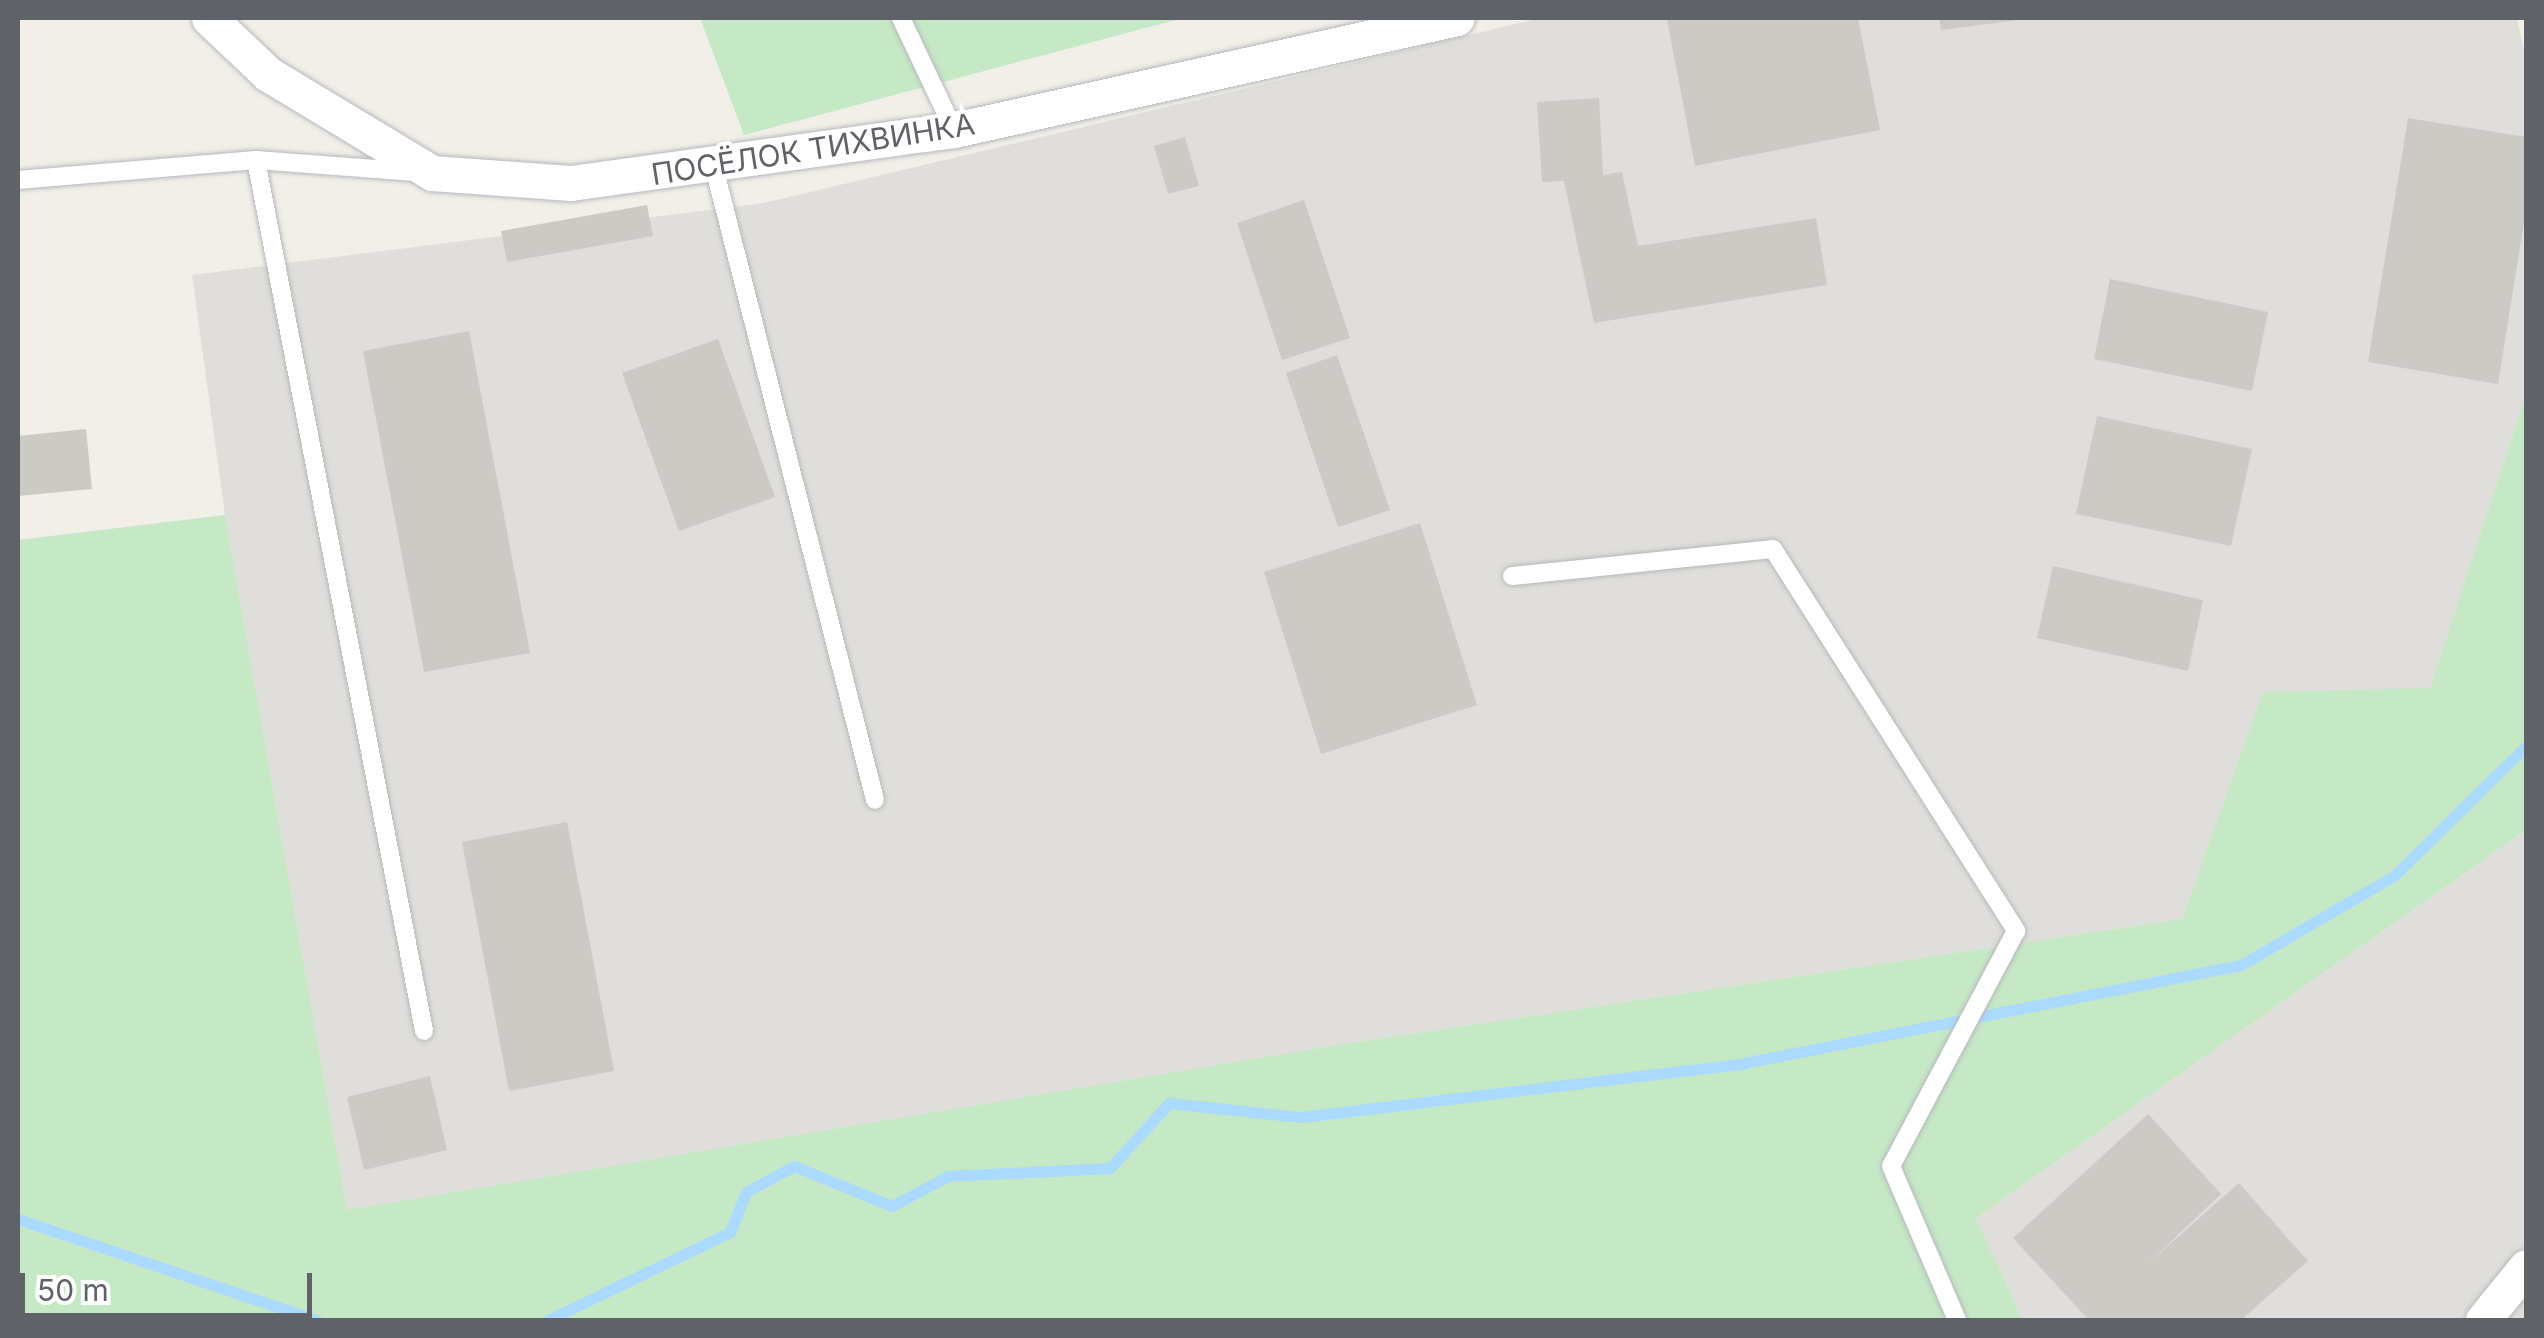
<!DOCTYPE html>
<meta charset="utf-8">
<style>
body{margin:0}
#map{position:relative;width:2544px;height:1338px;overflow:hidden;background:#f1efe8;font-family:Inter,sans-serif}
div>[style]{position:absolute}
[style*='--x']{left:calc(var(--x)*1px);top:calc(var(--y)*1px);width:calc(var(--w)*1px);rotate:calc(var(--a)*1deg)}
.industrial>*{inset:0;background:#e0deda}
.green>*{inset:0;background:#c5e8c5}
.stream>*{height:11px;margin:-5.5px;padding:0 5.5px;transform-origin:5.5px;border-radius:5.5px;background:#aadaff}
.building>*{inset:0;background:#cccac5}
.roads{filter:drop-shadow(0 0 2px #b5b8bc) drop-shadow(0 0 2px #b5b8bc)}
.service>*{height:18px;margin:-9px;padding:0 9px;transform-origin:9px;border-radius:9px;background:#fff}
.minor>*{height:35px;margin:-17.5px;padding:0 17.5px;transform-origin:17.5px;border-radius:17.5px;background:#fff}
span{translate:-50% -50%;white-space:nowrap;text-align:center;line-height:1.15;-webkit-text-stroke:8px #fff;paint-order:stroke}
.street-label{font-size:30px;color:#5f6368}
.frame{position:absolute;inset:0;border:20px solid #5f6368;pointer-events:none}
.scale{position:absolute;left:20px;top:1273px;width:292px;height:45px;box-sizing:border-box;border:5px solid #5f6368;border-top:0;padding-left:12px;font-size:30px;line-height:35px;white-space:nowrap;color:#5f6368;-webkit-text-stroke:8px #fff;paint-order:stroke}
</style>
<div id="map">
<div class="industrial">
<div style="clip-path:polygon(1541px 18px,2517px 18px,2526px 60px,2526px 395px,2430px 689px,2263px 693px,2182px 919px,1343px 1044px,347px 1210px,225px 515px,192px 275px,764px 203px)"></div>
<div style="clip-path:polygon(2526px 830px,2526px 1320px,2023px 1320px,1976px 1218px)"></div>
</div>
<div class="green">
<div style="clip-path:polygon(700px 18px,1183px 18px,744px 135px)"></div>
<div style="clip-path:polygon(2526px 395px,2526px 830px,1976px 1218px,2023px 1320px,18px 1320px,18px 540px,225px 515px,347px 1210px,1343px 1044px,2182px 919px,2263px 692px,2430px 688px)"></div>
</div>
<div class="stream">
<div style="--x:18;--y:1219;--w:316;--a:18.7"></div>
<div style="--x:548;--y:1320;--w:202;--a:-25.8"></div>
<div style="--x:730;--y:1232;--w:43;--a:-68.2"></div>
<div style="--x:746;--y:1192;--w:55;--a:-28.4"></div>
<div style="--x:794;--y:1166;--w:106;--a:22.2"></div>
<div style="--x:892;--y:1206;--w:64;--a:-28.2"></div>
<div style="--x:948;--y:1176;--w:162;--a:-2.8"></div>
<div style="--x:1110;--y:1168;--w:88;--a:-47.8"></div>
<div style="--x:1169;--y:1103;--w:133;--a:6.1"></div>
<div style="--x:1301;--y:1117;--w:446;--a:-6.9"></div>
<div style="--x:1744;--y:1063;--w:507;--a:-11.15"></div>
<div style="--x:2241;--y:965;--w:178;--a:-30.3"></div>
<div style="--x:2395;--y:875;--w:184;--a:-44.6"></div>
</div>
<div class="building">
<div style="clip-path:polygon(1682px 18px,1858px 18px,1880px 130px,1695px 166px,1667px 20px)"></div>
<div style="clip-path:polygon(1939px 18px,2018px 18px,2018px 20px,1941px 30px)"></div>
<div style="clip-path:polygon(1599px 98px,1603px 175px,1622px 172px,1638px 246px,1816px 218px,1827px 285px,1594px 323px,1564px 181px,1542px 182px,1537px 102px)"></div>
<div style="clip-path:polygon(2408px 118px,2526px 137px,2526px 210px,2498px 384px,2368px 362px)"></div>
<div style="clip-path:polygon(1185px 137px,1199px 186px,1168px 194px,1154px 146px)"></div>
<div style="clip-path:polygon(1304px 200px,1350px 338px,1282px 360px,1237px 223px)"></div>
<div style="clip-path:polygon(647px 205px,653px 236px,507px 262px,501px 231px)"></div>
<div style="clip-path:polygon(2110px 279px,2268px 312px,2252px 391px,2094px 359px)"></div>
<div style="clip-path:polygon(469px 331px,530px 653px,424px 672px,363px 351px)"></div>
<div style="clip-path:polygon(718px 339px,775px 497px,679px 531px,622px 373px)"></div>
<div style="clip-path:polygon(1337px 355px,1390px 510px,1338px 527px,1286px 373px)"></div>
<div style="clip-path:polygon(2097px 416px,2252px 449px,2231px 546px,2076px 514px)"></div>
<div style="clip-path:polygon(86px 429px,92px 489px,18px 496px,18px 436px)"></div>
<div style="clip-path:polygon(1420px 523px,1477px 705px,1321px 754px,1264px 572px)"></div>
<div style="clip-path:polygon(2053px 566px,2203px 600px,2188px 671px,2037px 638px)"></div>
<div style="clip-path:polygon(567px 822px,614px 1071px,509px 1091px,462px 842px)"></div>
<div style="clip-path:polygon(430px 1076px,447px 1150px,364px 1170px,347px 1097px)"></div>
<div style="clip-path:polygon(2148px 1114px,2221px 1194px,2146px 1265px,2239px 1183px,2308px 1261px,2241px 1320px,2087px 1318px,2013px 1238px)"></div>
</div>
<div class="roads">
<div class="service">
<div style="--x:901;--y:18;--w:124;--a:64.7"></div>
<div style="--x:256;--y:160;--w:887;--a:79.08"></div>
<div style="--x:714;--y:167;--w:653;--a:75.73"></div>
<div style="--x:18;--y:180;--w:239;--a:-4.8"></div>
<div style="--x:256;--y:160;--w:160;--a:4.3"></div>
<div style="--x:1512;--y:576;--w:262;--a:-5.9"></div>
<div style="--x:1773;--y:549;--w:453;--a:57.5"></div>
<div style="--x:2016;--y:931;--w:266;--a:118"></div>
<div style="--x:1891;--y:1166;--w:168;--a:66.8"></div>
</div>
<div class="minor">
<div style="--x:209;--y:18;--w:81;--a:43.5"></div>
<div style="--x:268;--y:74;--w:192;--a:31.1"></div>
<div style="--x:432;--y:173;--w:139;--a:4.1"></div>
<div style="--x:571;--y:183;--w:387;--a:-7.9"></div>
<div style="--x:954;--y:130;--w:515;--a:-12.55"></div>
<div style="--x:2483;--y:1320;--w:68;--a:-50.9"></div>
</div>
</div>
<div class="street-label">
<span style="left:813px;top:149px;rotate:-9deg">ПОСЁЛОК ТИХВИНКА</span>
</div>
<div class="frame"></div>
<div class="scale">50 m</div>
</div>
